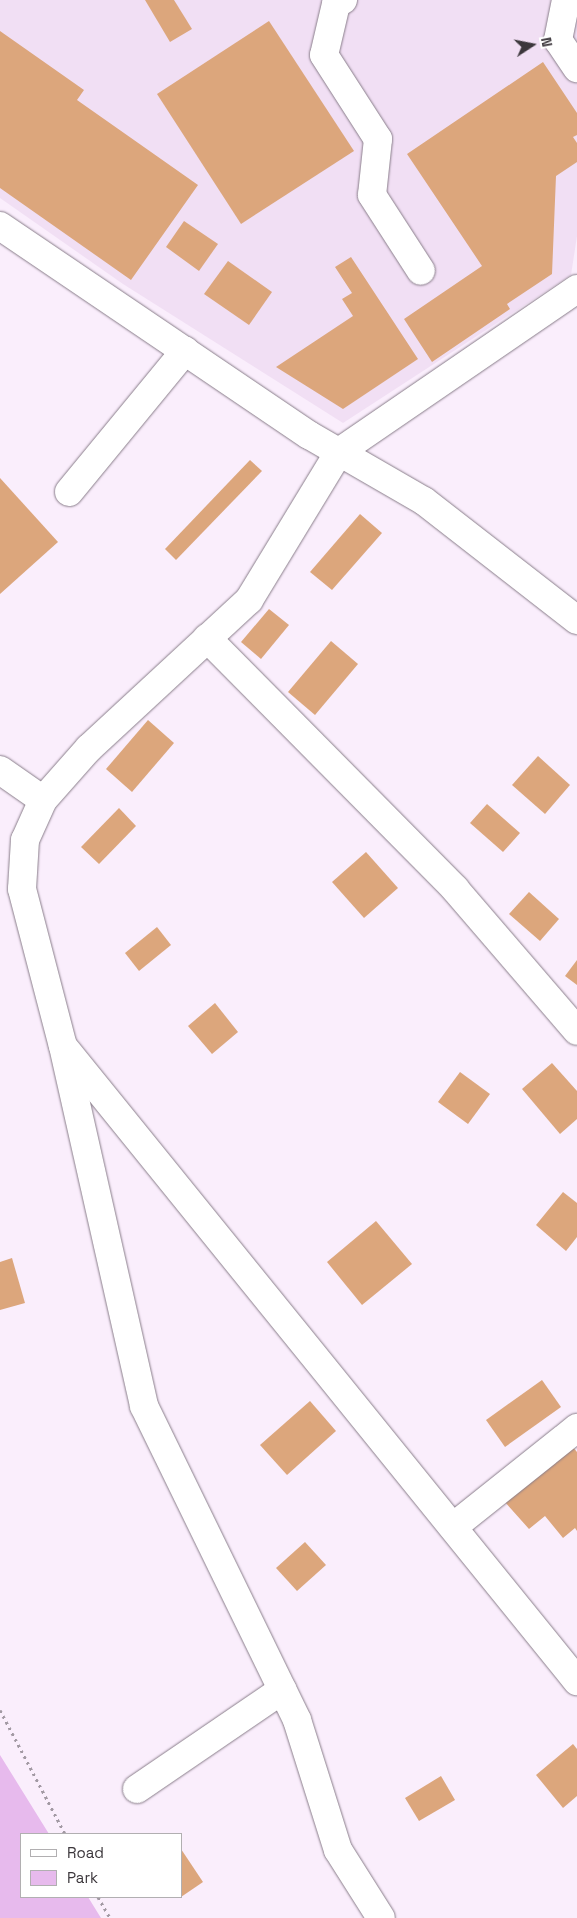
<!DOCTYPE html>
<style>
body{margin:0}
#map{position:relative;width:577px;height:1918px;overflow:hidden;background:#faeefc;font-family:"Space Grotesk",sans-serif}
div>[style]{position:absolute}
[style*='--x']{left:calc(var(--x)*1px);top:calc(var(--y)*1px);width:calc(var(--w)*1px);rotate:calc(var(--a)*1deg)}
.built>*{inset:0;background:#f1dff4}
.green>*{inset:0;background:#e7baed}
.building>*{inset:0;background:#dca67c}
.path>*{height:3px;margin-top:-1.5px;transform-origin:0;background:repeating-linear-gradient(90deg,#a299a3 0 2.5px,transparent 0 6.5px)}
.roads{filter:drop-shadow(0 0 1px #897d8a) drop-shadow(0 0 1px #897d8a)}
.minor>*{height:28px;margin:-14px;padding:0 14px;transform-origin:14px;border-radius:14px;background:#fff}
span{translate:-50% -50%;white-space:nowrap;text-align:center;line-height:1.15;-webkit-text-stroke:4px #fff;paint-order:stroke}
.legend{position:absolute;left:20px;top:1833px;width:162px;height:65px;box-sizing:border-box;background:#fff;border:1px solid #b1afb1;margin:0;padding:6px 9px;list-style:none;font-size:15px;color:#3c373c}
.legend li{display:flex;align-items:center;gap:10px;height:25px}
.legend b{width:25px;border:1px solid #b1afb1}
.north{position:absolute;left:507px;top:20px;width:50px;height:50px;-webkit-text-stroke:4px #fff;paint-order:stroke;rotate:79deg;font-size:14px;font-weight:700;line-height:20px;text-align:center;color:#3c373c}
.north::after{content:'';display:block;margin:auto;width:18px;height:22px;background:#3c373c;clip-path:polygon(50% 0,100% 100%,50% 72%,0 100%)}
</style>
<div id="map">
<div class="built">
<div style="clip-path:polygon(0 0,577px 0,577px 236px,571px 275px,343px 423px,123px 284px,0 198px)"></div>
</div>
<div class="green">
<div style="clip-path:polygon(0 1755px,49px 1834px,21px 1834px,21px 1897px,88px 1897px,101px 1918px,0 1918px)"></div>
</div>
<div class="building">
<div style="clip-path:polygon(145px 0,174px 0,192px 29px,170px 42px)"></div>
<div style="clip-path:polygon(269px 21px,354px 151px,241px 224px,157px 94px)"></div>
<div style="clip-path:polygon(0 31px,84px 90px,77px 100px,198px 185px,131px 280px,0 188px)"></div>
<div style="clip-path:polygon(543px 62px,577px 113px,577px 135px,573px 137px,577px 143px,577px 162px,556px 176px,552px 274px,507px 304px,510px 309px,432px 362px,404px 319px,482px 266px,407px 154px)"></div>
<div style="clip-path:polygon(184px 221px,218px 244px,199px 271px,166px 247px)"></div>
<div style="clip-path:polygon(351px 257px,418px 359px,343px 409px,276px 367px,353px 316px,342px 299px,352px 293px,335px 267px)"></div>
<div style="clip-path:polygon(228px 261px,272px 292px,249px 325px,204px 294px)"></div>
<div style="clip-path:polygon(250px 460px,262px 471px,176px 560px,165px 549px)"></div>
<div style="clip-path:polygon(0 478px,58px 542px,0 594px)"></div>
<div style="clip-path:polygon(360px 514px,382px 533px,332px 590px,310px 572px)"></div>
<div style="clip-path:polygon(269px 609px,289px 625px,261px 659px,241px 642px)"></div>
<div style="clip-path:polygon(331px 641px,358px 664px,315px 715px,288px 692px)"></div>
<div style="clip-path:polygon(148px 720px,174px 743px,132px 792px,106px 769px)"></div>
<div style="clip-path:polygon(538px 756px,570px 785px,545px 814px,512px 785px)"></div>
<div style="clip-path:polygon(487px 804px,520px 833px,503px 852px,470px 823px)"></div>
<div style="clip-path:polygon(119px 808px,136px 826px,99px 864px,81px 847px)"></div>
<div style="clip-path:polygon(366px 852px,398px 888px,364px 918px,332px 882px)"></div>
<div style="clip-path:polygon(529px 892px,559px 919px,540px 941px,509px 914px)"></div>
<div style="clip-path:polygon(157px 927px,171px 945px,139px 971px,125px 953px)"></div>
<div style="clip-path:polygon(577px 960px,577px 985px,565px 976px)"></div>
<div style="clip-path:polygon(215px 1003px,238px 1032px,212px 1054px,188px 1026px)"></div>
<div style="clip-path:polygon(552px 1063px,577px 1091px,577px 1119px,560px 1134px,522px 1089px)"></div>
<div style="clip-path:polygon(460px 1072px,490px 1094px,468px 1124px,438px 1102px)"></div>
<div style="clip-path:polygon(563px 1192px,577px 1203px,577px 1237px,566px 1251px,536px 1225px)"></div>
<div style="clip-path:polygon(376px 1221px,412px 1264px,362px 1305px,327px 1262px)"></div>
<div style="clip-path:polygon(12px 1258px,25px 1303px,0 1310px,0 1262px)"></div>
<div style="clip-path:polygon(542px 1380px,561px 1407px,505px 1447px,486px 1420px)"></div>
<div style="clip-path:polygon(310px 1401px,336px 1431px,287px 1475px,260px 1445px)"></div>
<div style="clip-path:polygon(572px 1446px,577px 1452px,577px 1531px,575px 1528px,563px 1538px,545px 1516px,529px 1529px,505px 1502px)"></div>
<div style="clip-path:polygon(305px 1542px,326px 1565px,297px 1591px,276px 1568px)"></div>
<div style="clip-path:polygon(573px 1744px,577px 1749px,577px 1796px,563px 1808px,536px 1775px)"></div>
<div style="clip-path:polygon(441px 1776px,455px 1800px,419px 1821px,405px 1798px)"></div>
<div style="clip-path:polygon(181px 1849px,203px 1882px,181px 1897px)"></div>
</div>
<div class="path">
<div style="--x:0;--y:1710;--w:140;--a:62.3"></div>
<div style="--x:98;--y:1897;--w:24;--a:60"></div>
</div>
<div class="roads">
<div class="minor">
<div style="--x:343;--y:0;--w:8;--a:150"></div>
<div style="--x:336;--y:4;--w:52;--a:103.2"></div>
<div style="--x:324;--y:55;--w:100;--a:57.3"></div>
<div style="--x:378;--y:139;--w:56;--a:96.1"></div>
<div style="--x:372;--y:195;--w:90;--a:57.2"></div>
<div style="--x:566;--y:0;--w:41;--a:101.3"></div>
<div style="--x:558;--y:40;--w:34;--a:56"></div>
<div style="--x:0;--y:226;--w:373;--a:34.1"></div>
<div style="--x:309;--y:435;--w:34;--a:30"></div>
<div style="--x:339;--y:452;--w:173;--a:121.3"></div>
<div style="--x:249;--y:600;--w:218;--a:137.2"></div>
<div style="--x:89;--y:748;--w:69;--a:131.5"></div>
<div style="--x:43;--y:800;--w:44;--a:114.2"></div>
<div style="--x:25;--y:840;--w:49;--a:93.5"></div>
<div style="--x:22;--y:889;--w:162;--a:75.4"></div>
<div style="--x:63;--y:1046;--w:369;--a:77.3"></div>
<div style="--x:144;--y:1406;--w:349;--a:64"></div>
<div style="--x:297;--y:1720;--w:136;--a:72.5"></div>
<div style="--x:338;--y:1850;--w:80;--a:57.7"></div>
<div style="--x:577;--y:289;--w:288;--a:145.6"></div>
<div style="--x:339;--y:452;--w:98;--a:30"></div>
<div style="--x:424;--y:501;--w:194;--a:37.9"></div>
<div style="--x:69;--y:492;--w:183;--a:-50.6"></div>
<div style="--x:207;--y:638;--w:353;--a:45.3"></div>
<div style="--x:455;--y:889;--w:187;--a:49.3"></div>
<div style="--x:0;--y:770;--w:52;--a:34.9"></div>
<div style="--x:67;--y:1051;--w:811;--a:51.01"></div>
<div style="--x:453;--y:1527;--w:159;--a:-38.6"></div>
<div style="--x:137;--y:1789;--w:176;--a:-34.3"></div>
</div>
</div>
<ul class="legend">
<li><b style="height:6px;background:#fff"></b>Road</li>
<li><b style="height:14px;background:#e7baed"></b>Park</li>
</ul>
<div class="north">N</div>
</div>
